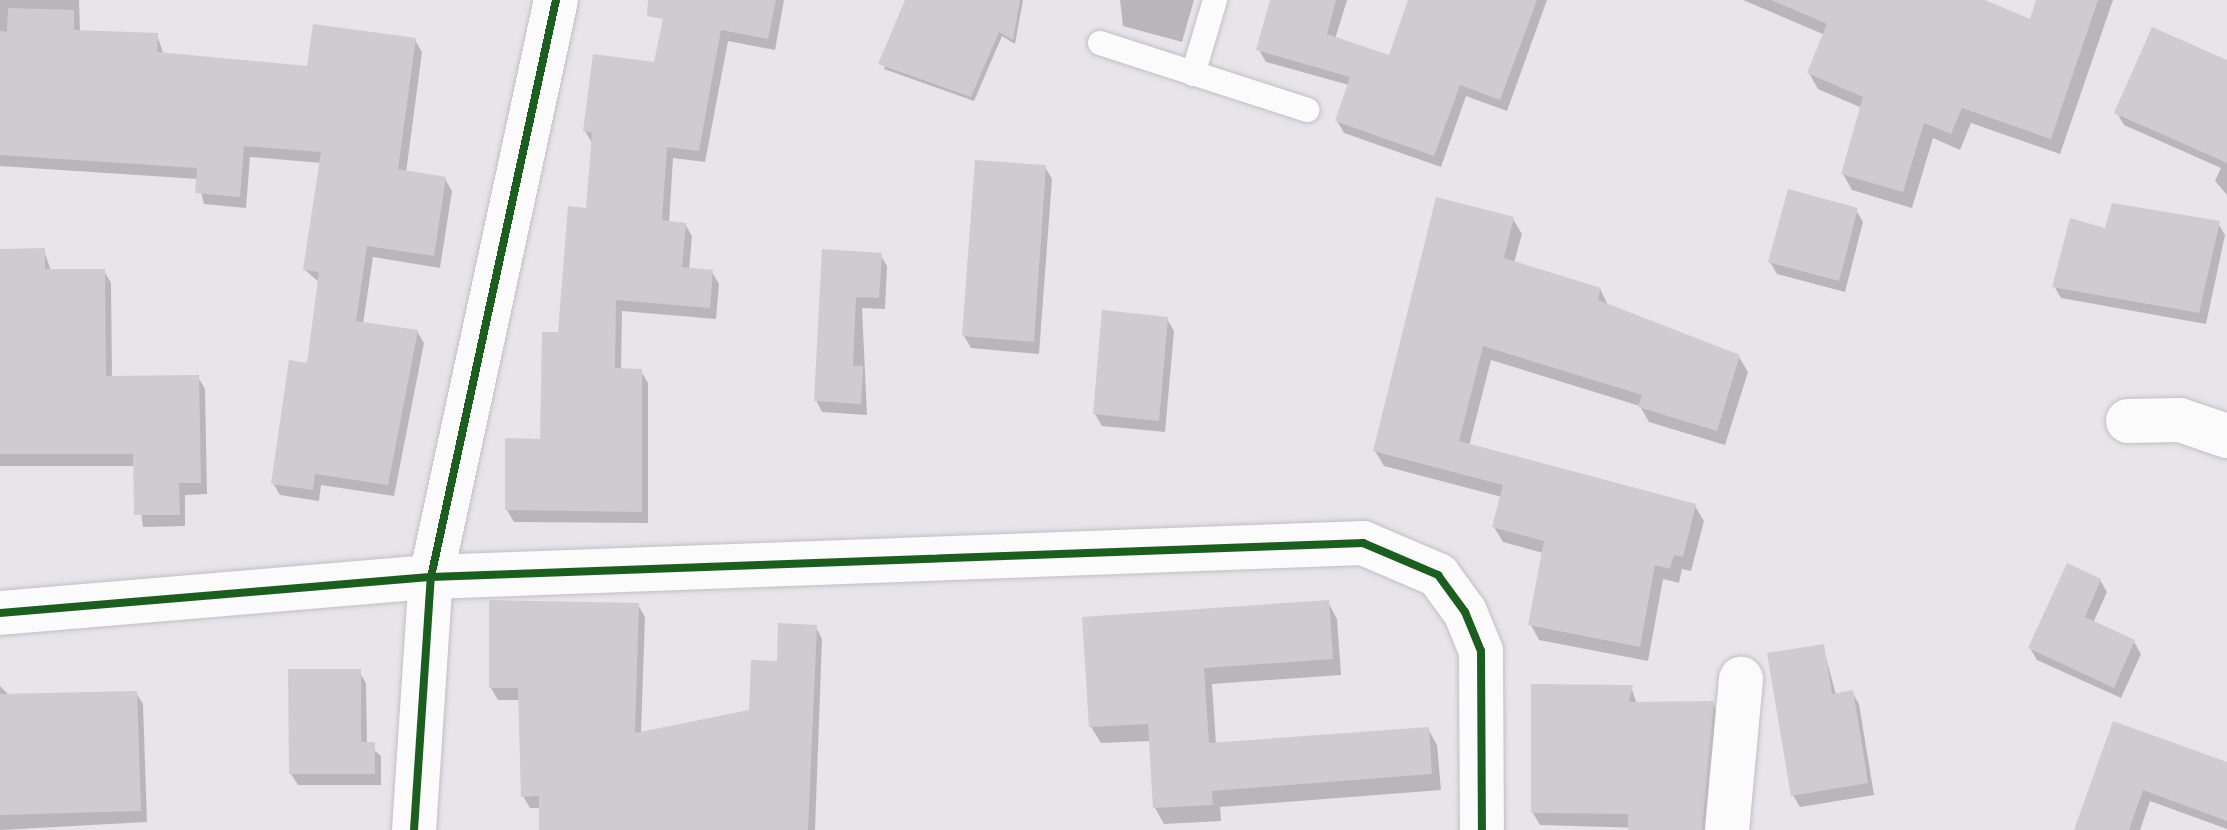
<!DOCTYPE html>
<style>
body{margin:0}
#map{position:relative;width:2227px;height:830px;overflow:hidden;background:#e7e4ea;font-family:"Exo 2",sans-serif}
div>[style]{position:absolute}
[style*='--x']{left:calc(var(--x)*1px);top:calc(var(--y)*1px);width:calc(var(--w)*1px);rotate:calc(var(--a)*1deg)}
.shadow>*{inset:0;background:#0003}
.building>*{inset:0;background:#cfcccf}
.roads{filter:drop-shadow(0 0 2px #c1bfc4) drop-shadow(0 0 2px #c1bfc4)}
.lane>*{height:24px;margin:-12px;padding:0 12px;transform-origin:12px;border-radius:12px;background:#fbfbfc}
.street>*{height:44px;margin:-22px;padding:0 22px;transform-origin:22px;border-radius:22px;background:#fbfbfc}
.cycleway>*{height:8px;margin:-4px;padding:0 4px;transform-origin:4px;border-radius:4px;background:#1b5e20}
span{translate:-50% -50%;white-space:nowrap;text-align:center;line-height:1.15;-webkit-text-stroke:7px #fff;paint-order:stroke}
</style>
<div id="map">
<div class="shadow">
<div style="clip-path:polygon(0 0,79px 0,80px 32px,157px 35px,164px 55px,309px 69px,415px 40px,422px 52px,406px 173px,445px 179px,452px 191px,440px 268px,373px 257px,363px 324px,417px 331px,424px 343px,394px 496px,321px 485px,319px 501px,280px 495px,273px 483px,309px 365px,320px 283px,305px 270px,322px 163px,250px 157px,246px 208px,204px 204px,198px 179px,0 166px)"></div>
<div style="clip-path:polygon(649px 0,784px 0,775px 50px,728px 41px,705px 162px,673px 158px,669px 223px,685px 224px,692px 236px,689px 270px,712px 272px,719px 284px,716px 319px,622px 311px,621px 371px,641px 371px,648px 383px,648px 523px,514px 522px,507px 510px,542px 441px,588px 210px,592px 143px,585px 131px,656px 64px,668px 6px)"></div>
<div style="clip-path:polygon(907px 0,1023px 0,1015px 44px,1002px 36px,974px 101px,884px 69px)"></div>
<div style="clip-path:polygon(1120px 0,1194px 0,1182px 42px,1123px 26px)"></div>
<div style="clip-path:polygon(1273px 0,1347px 0,1335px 39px,1390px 57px,1410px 0,1547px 0,1507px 111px,1466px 96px,1441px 167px,1344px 133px,1337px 121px,1349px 85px,1266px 62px,1259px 50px)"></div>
<div style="clip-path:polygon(1743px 0,1980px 0,2031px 22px,2039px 0,2113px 0,2060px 154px,1971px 123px,1960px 150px,1933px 138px,1912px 208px,1852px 190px,1843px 174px,1862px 108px,1818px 89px,1809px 73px,1825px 35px)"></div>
<div style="clip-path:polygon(2227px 83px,2227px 195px,2215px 181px,2221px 168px,2124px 125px,2117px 113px)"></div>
<div style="clip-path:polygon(1045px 167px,1052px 179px,1039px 354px,971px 348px,964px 336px)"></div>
<div style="clip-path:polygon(1856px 210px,1863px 222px,1845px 292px,1777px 274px,1770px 262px)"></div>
<div style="clip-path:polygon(1513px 219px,1522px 234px,1514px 263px,1600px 289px,1608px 305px,1739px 357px,1748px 372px,1725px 445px,1649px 422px,1640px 406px,1491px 360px,1469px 446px,1695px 506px,1704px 521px,1691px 571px,1682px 569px,1679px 583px,1663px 579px,1648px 661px,1539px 640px,1531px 625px,1543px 553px,1503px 542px,1494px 527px,1502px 497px,1384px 466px,1375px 451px)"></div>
<div style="clip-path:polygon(2218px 223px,2225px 235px,2206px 324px,2061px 298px,2054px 286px,2107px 230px)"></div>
<div style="clip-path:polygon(44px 250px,51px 271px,104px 271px,111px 283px,112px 378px,198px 377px,205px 389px,207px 494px,185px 495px,185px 526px,143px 527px,135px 466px,0 466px,0 251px)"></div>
<div style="clip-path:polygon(824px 251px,880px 254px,887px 266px,885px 309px,862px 308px,867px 415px,822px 412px,816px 400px)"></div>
<div style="clip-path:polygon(1167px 319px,1174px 331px,1165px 432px,1102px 426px,1095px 414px)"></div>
<div style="clip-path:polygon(2100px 580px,2107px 592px,2093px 623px,2134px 642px,2141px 654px,2121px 698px,2037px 660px,2030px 648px)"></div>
<div style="clip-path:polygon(1328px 602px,1337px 619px,1341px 675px,1212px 684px,1216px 744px,1428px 729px,1437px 745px,1441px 790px,1220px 807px,1221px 821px,1164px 824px,1155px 808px,1151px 741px,1101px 743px,1091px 727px)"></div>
<div style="clip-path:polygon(638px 605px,645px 617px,641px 733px,751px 711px,779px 663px,816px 627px,822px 639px,815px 830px,541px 830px,541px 808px,530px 808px,523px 796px,520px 700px,498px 700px,491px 688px)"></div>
<div style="clip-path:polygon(1823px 646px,1836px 695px,1852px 692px,1859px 704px,1874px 795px,1800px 807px,1793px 795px)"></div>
<div style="clip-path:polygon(359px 671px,366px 683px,367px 744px,381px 756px,381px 785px,298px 785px,291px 774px)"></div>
<div style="clip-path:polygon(0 686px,10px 696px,136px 693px,143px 704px,147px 822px,0 830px)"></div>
<div style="clip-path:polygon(1631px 687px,1637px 704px,1713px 703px,1719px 715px,1709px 830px,1540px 825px,1533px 813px)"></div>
<div style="clip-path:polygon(2114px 723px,2227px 764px,2227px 829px,2150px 801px,2140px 830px,2076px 830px)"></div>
</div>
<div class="building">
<div style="clip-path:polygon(648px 0,776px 0,768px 39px,721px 30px,699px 151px,667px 147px,662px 220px,686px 223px,682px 267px,713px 270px,710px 308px,616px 300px,615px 368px,642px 369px,642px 512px,505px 510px,505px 438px,540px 439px,542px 332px,558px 332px,568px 206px,586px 208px,592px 133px,583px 131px,593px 54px,654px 62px,663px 19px,647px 16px)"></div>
<div style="clip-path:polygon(905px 0,1020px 0,1013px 40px,999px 32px,971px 97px,878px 64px)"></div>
<div style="clip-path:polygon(1270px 0,1336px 0,1327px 34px,1389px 55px,1408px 0,1537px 0,1500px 100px,1460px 85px,1434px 156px,1335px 121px,1350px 77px,1256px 50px)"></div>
<div style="clip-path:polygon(1771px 0,1985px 0,2030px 19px,2036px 0,2098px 0,2051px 139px,1962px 108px,1951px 134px,1924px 123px,1903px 192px,1841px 174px,1863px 97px,1807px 73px,1827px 24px)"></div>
<div style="clip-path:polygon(8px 8px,74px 10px,74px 30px,158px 33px,157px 52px,307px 66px,313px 24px,416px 38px,398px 169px,446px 177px,434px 256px,367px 246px,356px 321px,418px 330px,388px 485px,315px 474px,313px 490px,271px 484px,289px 360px,307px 363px,319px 272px,303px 270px,321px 152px,244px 146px,240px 197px,195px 193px,197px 168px,0 155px,0 31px,7px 32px)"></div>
<div style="clip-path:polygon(2152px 27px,2227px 60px,2227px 163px,2114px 113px)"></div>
<div style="clip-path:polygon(975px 160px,1046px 165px,1034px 342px,962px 336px)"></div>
<div style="clip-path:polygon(1788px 189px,1858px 208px,1839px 281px,1768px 262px)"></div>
<div style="clip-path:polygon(1436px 197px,1514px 217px,1504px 258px,1601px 288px,1598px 300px,1740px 355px,1717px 431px,1638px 407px,1642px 395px,1483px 346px,1459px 441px,1696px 504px,1683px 557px,1674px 555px,1670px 569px,1655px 565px,1640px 647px,1528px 625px,1544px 541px,1492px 527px,1503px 485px,1373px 451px)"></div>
<div style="clip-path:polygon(2112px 203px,2220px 221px,2199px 313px,2052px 287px,2070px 218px,2105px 228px)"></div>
<div style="clip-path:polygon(45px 248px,45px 269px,105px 269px,106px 376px,199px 375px,201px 483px,179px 483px,180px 515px,134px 515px,133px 454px,0 454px,0 249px)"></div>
<div style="clip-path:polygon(822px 249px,882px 253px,879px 298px,856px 297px,853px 366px,863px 366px,861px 404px,814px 401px)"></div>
<div style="clip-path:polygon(1102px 310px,1168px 317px,1159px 421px,1093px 414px)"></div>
<div style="clip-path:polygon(2067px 563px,2101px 579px,2085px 617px,2135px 640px,2114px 688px,2028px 648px)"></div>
<div style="clip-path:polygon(489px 600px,639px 603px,635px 733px,749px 710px,751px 660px,777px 661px,778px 623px,817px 625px,808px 830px,539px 830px,539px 796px,521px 797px,518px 688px,489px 688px)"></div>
<div style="clip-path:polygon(1329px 600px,1333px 659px,1204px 668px,1209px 743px,1429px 727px,1432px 774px,1212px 791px,1213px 805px,1153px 808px,1148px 724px,1089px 727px,1082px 617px)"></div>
<div style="clip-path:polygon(1824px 644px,1832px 694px,1853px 690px,1868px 783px,1791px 796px,1767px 653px)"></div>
<div style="clip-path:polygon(288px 669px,361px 669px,361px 742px,375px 742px,375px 774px,289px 774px)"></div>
<div style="clip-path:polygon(1531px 684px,1633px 685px,1629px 702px,1714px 701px,1702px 830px,1628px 830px,1628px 814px,1531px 813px)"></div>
<div style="clip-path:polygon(137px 691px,141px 811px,0 815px,0 694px)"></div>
<div style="clip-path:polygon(2113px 721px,2227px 762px,2227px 821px,2143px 790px,2129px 830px,2074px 830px)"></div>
</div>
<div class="roads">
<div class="lane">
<div style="--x:1100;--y:43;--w:218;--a:17.9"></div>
<div style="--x:1193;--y:74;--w:77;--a:-73.4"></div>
</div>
<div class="street">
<div style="--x:2128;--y:421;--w:52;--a:-1.1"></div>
<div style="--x:2180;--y:420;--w:50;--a:18.8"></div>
<div style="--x:0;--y:613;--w:433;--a:-4.8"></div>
<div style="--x:431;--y:577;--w:933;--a:-2.09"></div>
<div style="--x:1363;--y:543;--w:82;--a:23.1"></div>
<div style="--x:1438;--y:575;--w:46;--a:53.9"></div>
<div style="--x:1465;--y:612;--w:42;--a:67.7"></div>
<div style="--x:1481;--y:651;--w:179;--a:89.7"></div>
<div style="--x:414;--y:830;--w:254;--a:-86.2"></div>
<div style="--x:431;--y:577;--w:590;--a:-77.78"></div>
<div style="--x:1727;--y:830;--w:152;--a:-84.7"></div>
</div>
</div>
<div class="cycleway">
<div style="--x:0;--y:613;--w:433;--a:-4.8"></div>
<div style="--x:431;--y:577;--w:933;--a:-2.09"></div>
<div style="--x:1363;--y:543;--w:82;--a:23.1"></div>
<div style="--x:1438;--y:575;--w:46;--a:53.9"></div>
<div style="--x:1465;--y:612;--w:42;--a:67.7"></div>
<div style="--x:1481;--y:651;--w:179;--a:89.7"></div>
<div style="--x:414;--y:830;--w:254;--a:-86.2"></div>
<div style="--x:431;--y:577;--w:590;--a:-77.78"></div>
</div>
</div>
